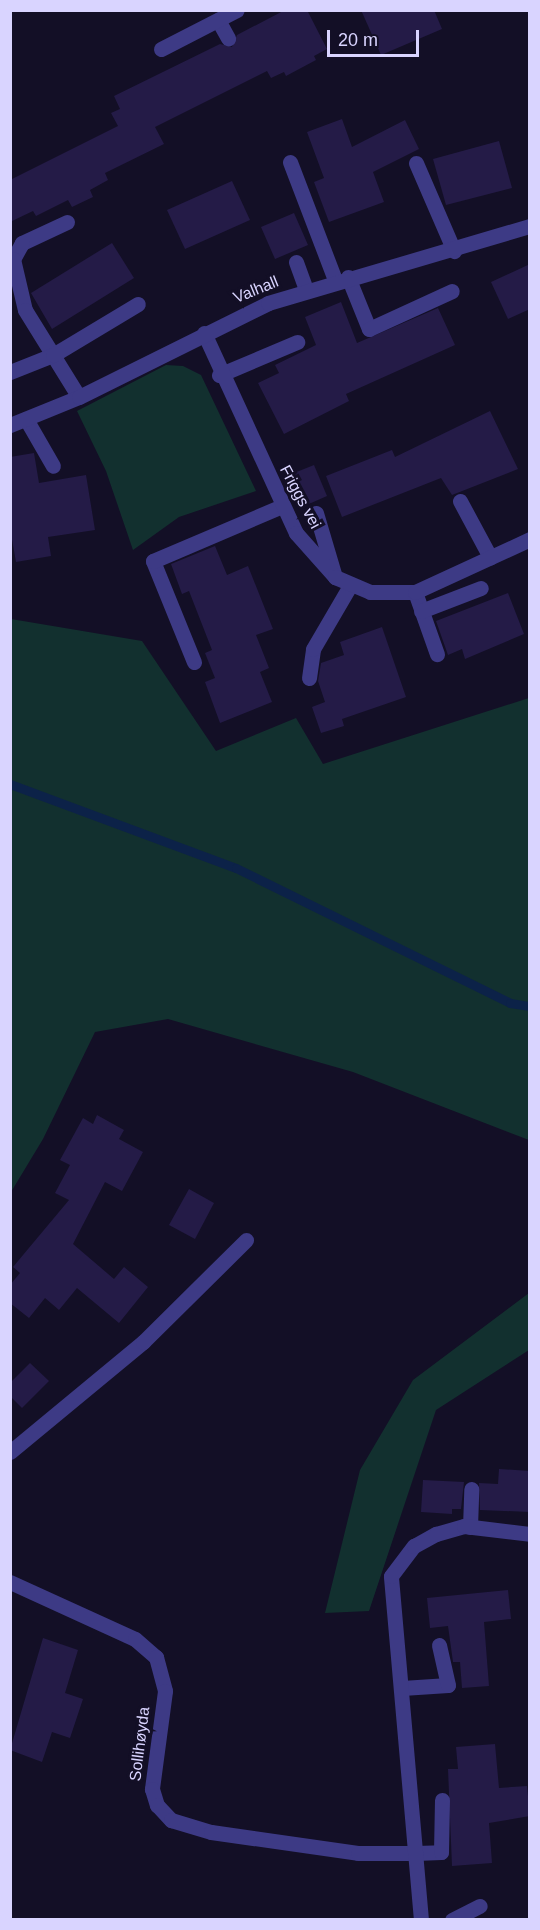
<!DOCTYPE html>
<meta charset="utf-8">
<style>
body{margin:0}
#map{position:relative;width:540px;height:1930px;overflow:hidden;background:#130f26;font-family:Arial,sans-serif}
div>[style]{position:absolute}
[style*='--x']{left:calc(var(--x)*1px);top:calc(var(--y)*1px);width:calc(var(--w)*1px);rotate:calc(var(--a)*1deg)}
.green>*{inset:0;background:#12302f}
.stream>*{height:9px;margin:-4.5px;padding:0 4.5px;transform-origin:4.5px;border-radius:4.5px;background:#0c2248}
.building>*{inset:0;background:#241b47}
.service>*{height:15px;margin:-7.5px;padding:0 7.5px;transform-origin:7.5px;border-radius:7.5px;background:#3d3a85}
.minor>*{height:15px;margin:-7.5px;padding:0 7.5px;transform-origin:7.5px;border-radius:7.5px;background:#3d3a85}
span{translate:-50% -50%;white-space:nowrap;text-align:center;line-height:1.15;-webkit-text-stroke:6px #130f26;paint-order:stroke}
.street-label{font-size:16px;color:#d9d4ff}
.frame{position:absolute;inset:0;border:12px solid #d9d4ff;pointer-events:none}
.scale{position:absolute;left:327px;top:30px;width:92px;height:27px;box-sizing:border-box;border:3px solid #d9d4ff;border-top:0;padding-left:8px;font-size:18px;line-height:21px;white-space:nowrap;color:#d9d4ff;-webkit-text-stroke:4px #130f26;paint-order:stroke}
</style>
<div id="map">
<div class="green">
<div style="clip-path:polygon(166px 365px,183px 366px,201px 375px,256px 491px,179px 517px,133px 550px,106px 471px,77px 411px)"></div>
<div style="clip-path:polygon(11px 619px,142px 641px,216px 751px,296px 718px,323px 764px,529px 698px,529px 1140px,353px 1072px,168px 1019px,95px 1032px,43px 1139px,11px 1192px)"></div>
<div style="clip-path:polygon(529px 1293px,529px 1350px,436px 1410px,369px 1611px,325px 1613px,360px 1470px,413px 1380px)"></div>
</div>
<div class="stream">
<div style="--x:10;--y:784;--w:241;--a:20.4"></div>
<div style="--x:236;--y:868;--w:305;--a:26.2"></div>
<div style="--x:510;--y:1003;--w:20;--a:9"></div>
</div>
<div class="building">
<div style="clip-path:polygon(285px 10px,307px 10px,327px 49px,314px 56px,316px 60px,286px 76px,284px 72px,271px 78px,267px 71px,155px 127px,164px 144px,105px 173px,108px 180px,90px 190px,93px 197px,72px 207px,68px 200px,36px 216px,33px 211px,10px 222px,10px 180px,118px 126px,111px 113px,120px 109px,114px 96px,220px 44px,232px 47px,237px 35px)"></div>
<div style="clip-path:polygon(361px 10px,434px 10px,442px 29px,381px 55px)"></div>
<div style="clip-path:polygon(342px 119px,352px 147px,405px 120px,419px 149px,373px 172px,384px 202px,329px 222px,314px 182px,324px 178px,307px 132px)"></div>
<div style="clip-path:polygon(499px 141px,512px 188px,446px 205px,433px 159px)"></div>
<div style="clip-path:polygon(232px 181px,250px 220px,185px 249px,167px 210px)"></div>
<div style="clip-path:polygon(294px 213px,308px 245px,275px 259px,261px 227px)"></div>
<div style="clip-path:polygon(112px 243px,134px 278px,52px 329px,31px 293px)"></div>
<div style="clip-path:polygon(530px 264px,530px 309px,508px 319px,491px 282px)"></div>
<div style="clip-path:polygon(341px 302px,357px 343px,438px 308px,455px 345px,346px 394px,349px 401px,284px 434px,258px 383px,279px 373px,275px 365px,316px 345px,305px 317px)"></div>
<div style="clip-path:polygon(490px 411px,518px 469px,452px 495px,441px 478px,342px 517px,326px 476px,392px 450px,395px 457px)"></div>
<div style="clip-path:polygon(34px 453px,39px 483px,86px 475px,95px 530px,48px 537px,51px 556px,16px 562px,10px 528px,10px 457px)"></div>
<div style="clip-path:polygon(314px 465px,327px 496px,302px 507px,289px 475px)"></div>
<div style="clip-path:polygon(215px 546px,227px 575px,248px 566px,273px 629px,256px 635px,269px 668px,260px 672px,272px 702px,220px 723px,205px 682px,215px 678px,205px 653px,212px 650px,189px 591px,182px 594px,171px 564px)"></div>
<div style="clip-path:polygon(508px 593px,524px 634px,465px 659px,462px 649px,448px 655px,436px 621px)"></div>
<div style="clip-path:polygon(382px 627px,406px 697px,342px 719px,344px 726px,321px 733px,312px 707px,325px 702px,318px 681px,321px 663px,344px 655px,340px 642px)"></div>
<div style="clip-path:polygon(97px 1115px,124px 1130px,119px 1139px,143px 1152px,122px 1191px,105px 1182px,73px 1244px,114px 1279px,124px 1267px,148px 1287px,119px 1323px,77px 1288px,59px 1310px,45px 1298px,29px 1318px,10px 1303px,10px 1285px,20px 1273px,13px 1267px,69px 1200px,55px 1193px,70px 1165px,60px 1160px,83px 1118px,93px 1124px)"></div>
<div style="clip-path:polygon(189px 1189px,214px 1203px,195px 1239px,169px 1225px)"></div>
<div style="clip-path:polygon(30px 1363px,49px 1381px,22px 1408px,10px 1396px,10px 1383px)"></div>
<div style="clip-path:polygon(499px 1469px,530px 1471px,530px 1512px,480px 1510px,479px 1483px,498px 1484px)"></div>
<div style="clip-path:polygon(423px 1480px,464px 1482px,461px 1509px,452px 1509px,452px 1514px,421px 1512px)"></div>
<div style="clip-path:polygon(508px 1590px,511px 1619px,484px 1622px,489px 1686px,462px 1688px,460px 1662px,453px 1662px,448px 1626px,430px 1628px,427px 1598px)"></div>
<div style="clip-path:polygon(43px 1638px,78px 1650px,65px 1693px,83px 1699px,70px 1738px,52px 1732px,42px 1762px,10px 1750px)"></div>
<div style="clip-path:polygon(495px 1744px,499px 1788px,527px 1786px,530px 1816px,489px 1823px,492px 1863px,452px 1866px,448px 1769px,458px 1769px,456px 1747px)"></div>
</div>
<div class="service">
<div style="--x:218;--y:20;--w:21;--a:61"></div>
<div style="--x:290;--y:162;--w:126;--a:69.1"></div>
<div style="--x:416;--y:163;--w:96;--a:66.6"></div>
<div style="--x:67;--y:222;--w:50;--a:155"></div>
<div style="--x:22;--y:243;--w:18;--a:119"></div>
<div style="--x:13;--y:259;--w:52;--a:76.8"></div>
<div style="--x:25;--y:310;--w:102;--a:58.2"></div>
<div style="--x:296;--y:262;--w:30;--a:70"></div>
<div style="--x:348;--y:277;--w:56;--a:68"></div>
<div style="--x:369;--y:329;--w:91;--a:-24.6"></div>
<div style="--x:10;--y:372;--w:46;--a:-21.6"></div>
<div style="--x:53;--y:355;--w:99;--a:-31"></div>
<div style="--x:219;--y:375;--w:85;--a:-22.9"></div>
<div style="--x:26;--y:419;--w:54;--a:60.1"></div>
<div style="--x:460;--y:501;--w:64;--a:61.8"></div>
<div style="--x:316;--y:513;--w:67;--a:73.5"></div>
<div style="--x:415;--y:592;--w:66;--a:70.5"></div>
<div style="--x:421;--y:611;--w:64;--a:-21"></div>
<div style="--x:194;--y:662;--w:109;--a:-112.1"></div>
<div style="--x:153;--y:561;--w:140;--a:-23.1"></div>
<div style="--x:309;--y:678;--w:29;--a:-82"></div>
<div style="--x:313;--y:649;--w:75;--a:-59.7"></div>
<div style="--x:470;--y:1527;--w:38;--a:-88"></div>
<div style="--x:402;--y:1688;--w:46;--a:-3.7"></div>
<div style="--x:448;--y:1685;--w:41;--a:-102.7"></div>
<div style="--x:416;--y:1853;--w:25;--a:-2"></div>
<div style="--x:441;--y:1852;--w:52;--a:-88.9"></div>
<div style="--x:452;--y:1920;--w:31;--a:-27"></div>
</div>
<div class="minor">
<div style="--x:161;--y:49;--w:85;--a:-27.2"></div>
<div style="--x:204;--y:333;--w:220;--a:65.3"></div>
<div style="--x:296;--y:533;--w:59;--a:48.4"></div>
<div style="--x:335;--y:577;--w:38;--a:23"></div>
<div style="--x:370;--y:592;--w:45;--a:0"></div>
<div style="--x:415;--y:592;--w:127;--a:-24.7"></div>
<div style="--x:10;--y:425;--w:74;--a:-22.1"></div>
<div style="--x:79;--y:397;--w:211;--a:-26.4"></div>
<div style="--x:268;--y:303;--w:273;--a:-16.4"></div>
<div style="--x:10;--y:1452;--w:173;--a:-39.6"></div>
<div style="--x:143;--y:1342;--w:145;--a:-44.7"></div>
<div style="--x:10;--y:1582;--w:137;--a:24.5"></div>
<div style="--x:135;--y:1639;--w:28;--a:41"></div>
<div style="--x:156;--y:1657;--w:35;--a:75"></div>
<div style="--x:165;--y:1691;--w:99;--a:97.6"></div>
<div style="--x:152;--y:1789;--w:17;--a:73"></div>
<div style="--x:157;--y:1805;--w:21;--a:47"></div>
<div style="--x:171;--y:1820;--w:42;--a:16.7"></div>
<div style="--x:211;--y:1832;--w:148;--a:8.1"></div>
<div style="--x:358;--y:1853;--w:58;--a:0"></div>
<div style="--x:421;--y:1920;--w:345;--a:-95"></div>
<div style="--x:391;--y:1576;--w:38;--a:-53"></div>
<div style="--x:414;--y:1546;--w:25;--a:-29"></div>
<div style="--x:436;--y:1534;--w:29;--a:-16"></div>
<div style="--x:464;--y:1526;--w:66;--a:6.9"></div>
</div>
<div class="street-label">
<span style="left:256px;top:290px;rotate:-22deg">Valhall</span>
<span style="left:300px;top:497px;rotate:62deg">Friggs vei</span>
<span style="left:140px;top:1744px;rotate:-83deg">Sollihøyda</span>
</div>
<div class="frame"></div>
<div class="scale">20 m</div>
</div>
